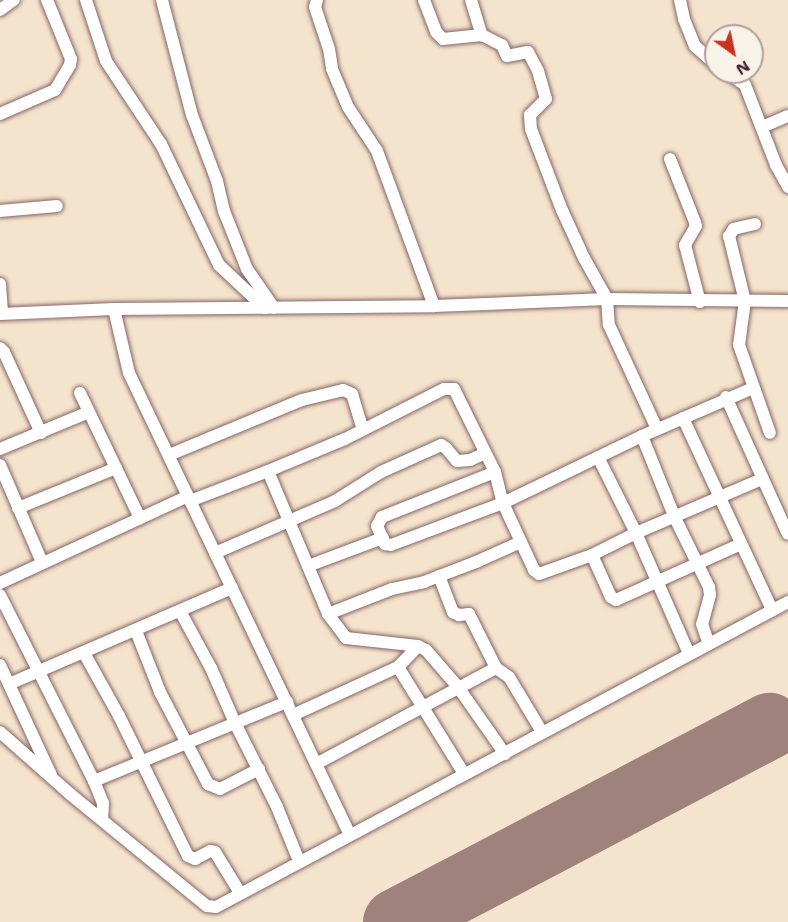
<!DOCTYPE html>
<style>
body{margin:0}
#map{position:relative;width:788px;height:922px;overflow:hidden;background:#f5e4cd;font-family:"Shantell Sans",sans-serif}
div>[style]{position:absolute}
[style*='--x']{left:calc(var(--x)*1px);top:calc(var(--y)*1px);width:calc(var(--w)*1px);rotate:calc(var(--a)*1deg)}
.runway>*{height:66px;margin:-33px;padding:0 33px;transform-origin:33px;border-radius:33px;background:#a0827c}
.roads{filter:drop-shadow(0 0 2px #866464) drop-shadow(0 0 2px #866464)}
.minor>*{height:12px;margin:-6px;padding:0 6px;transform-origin:6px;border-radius:6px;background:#fff}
span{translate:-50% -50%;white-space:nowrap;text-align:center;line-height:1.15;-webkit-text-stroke:4.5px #f7f3e8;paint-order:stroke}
.north{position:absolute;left:704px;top:24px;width:60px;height:60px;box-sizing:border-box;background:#f7f3e8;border:2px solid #b29e9c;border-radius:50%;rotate:147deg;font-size:16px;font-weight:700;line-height:24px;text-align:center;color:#4a1f2b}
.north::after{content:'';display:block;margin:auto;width:21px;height:27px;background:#c8321e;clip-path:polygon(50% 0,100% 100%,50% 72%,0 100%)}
</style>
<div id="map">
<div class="runway">
<div style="--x:396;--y:922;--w:422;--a:-27.7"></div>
</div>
<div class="roads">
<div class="minor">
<div style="--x:86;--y:0;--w:64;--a:71.8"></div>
<div style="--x:106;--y:61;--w:100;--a:56.5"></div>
<div style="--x:161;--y:144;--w:134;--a:64.4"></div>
<div style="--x:219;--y:265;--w:63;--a:43.1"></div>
<div style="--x:162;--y:0;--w:119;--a:75.4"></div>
<div style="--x:192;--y:115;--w:71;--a:69.3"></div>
<div style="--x:217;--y:181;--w:31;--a:77"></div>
<div style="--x:224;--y:211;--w:62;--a:68.4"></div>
<div style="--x:247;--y:269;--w:47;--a:55.3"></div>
<div style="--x:317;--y:0;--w:7;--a:106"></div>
<div style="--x:315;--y:7;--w:44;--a:71.6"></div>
<div style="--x:329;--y:49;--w:20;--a:81"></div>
<div style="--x:332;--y:69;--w:41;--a:67.2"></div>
<div style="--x:348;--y:107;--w:53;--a:56.6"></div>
<div style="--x:377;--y:151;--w:165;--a:69.8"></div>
<div style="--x:424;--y:0;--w:34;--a:69"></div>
<div style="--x:436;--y:32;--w:10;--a:45"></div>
<div style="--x:443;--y:39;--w:39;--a:-6"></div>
<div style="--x:471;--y:0;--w:37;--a:73"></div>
<div style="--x:482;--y:35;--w:22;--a:27"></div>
<div style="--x:502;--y:45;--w:12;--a:66"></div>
<div style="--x:507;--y:56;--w:21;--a:-11"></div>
<div style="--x:528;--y:52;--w:21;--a:62"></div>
<div style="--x:538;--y:71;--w:29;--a:74"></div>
<div style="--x:546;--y:99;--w:23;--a:135"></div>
<div style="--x:530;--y:115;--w:14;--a:86"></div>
<div style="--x:531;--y:129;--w:87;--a:69.1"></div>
<div style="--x:562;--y:210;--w:53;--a:65.4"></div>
<div style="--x:584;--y:258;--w:47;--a:60.7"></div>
<div style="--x:607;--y:299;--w:26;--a:86"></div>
<div style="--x:609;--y:325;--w:115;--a:65.2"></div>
<div style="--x:680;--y:0;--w:19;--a:78"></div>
<div style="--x:684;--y:19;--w:29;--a:68"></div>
<div style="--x:695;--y:46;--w:28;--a:42"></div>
<div style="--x:0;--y:10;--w:17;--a:-36"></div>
<div style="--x:726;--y:72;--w:23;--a:34"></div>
<div style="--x:745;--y:85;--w:86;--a:68.8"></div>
<div style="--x:776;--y:165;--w:25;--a:61"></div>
<div style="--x:0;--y:114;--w:60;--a:-23.6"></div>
<div style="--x:55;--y:90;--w:29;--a:-59"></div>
<div style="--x:70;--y:65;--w:6;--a:-81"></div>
<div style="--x:71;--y:59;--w:64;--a:-112.1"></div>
<div style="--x:762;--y:127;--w:28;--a:-23"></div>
<div style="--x:670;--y:159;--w:68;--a:68.4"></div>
<div style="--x:695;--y:222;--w:4;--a:76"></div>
<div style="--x:696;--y:226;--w:22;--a:120"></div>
<div style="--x:685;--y:245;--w:59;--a:75.3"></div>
<div style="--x:0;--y:211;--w:57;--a:-5"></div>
<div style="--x:755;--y:224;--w:22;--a:167"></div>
<div style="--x:734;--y:229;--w:9;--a:126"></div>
<div style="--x:729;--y:236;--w:67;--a:76.2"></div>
<div style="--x:745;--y:301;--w:44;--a:97.8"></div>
<div style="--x:739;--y:345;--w:93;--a:70.6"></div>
<div style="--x:0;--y:284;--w:29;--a:86"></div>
<div style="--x:114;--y:309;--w:320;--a:-0.5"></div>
<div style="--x:434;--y:306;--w:173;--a:-2.3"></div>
<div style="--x:607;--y:299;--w:181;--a:0.6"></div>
<div style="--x:0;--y:314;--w:114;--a:-2.5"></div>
<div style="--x:114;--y:309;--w:66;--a:76.8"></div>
<div style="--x:129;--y:373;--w:512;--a:64.44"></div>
<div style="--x:0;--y:348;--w:6;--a:45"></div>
<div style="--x:4;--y:352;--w:89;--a:65.4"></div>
<div style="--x:80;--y:393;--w:139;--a:64.4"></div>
<div style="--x:726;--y:397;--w:150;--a:65.7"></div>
<div style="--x:683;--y:418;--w:212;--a:65.1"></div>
<div style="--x:642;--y:436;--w:88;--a:68.1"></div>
<div style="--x:675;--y:518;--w:77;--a:63.8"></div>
<div style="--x:709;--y:587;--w:8;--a:83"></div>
<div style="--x:710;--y:595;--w:30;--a:105"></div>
<div style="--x:702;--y:624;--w:21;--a:71"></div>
<div style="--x:0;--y:449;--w:96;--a:-22.6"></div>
<div style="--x:169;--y:455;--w:144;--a:-22.5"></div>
<div style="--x:302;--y:400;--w:42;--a:-13.7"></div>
<div style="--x:343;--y:390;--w:10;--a:24"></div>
<div style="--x:352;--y:394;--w:37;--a:73"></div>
<div style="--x:598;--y:457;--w:85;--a:63.4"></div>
<div style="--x:636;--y:533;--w:132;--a:66.3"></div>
<div style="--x:0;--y:465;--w:106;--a:66.6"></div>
<div style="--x:268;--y:471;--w:83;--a:-22.6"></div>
<div style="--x:345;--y:439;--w:111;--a:-26.8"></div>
<div style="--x:444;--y:389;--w:10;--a:0"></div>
<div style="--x:454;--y:389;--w:93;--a:63.7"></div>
<div style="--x:495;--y:472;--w:32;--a:76"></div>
<div style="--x:503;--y:503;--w:43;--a:65.2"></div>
<div style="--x:521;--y:542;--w:31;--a:65"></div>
<div style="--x:534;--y:570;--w:6;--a:39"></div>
<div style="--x:539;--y:574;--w:56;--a:-19.7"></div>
<div style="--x:592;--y:555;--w:49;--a:-26.6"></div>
<div style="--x:636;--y:533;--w:137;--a:-23.2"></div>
<div style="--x:495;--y:472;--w:122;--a:158.3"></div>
<div style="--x:382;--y:517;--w:10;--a:119"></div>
<div style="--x:377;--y:526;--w:20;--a:66"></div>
<div style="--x:385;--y:544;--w:6;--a:9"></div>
<div style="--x:391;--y:545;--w:120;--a:-20.6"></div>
<div style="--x:503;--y:503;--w:154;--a:-25.7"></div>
<div style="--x:642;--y:436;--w:121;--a:-23.4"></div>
<div style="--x:190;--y:501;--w:84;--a:-21"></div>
<div style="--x:268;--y:471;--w:155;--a:67.2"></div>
<div style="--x:328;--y:614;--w:30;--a:53"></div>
<div style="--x:346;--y:638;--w:72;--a:6.3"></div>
<div style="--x:418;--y:646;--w:9;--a:27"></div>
<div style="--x:426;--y:650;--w:49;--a:49.1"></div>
<div style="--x:458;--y:687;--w:82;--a:55"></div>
<div style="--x:18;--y:508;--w:106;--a:-22.2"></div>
<div style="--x:215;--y:553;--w:131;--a:-23.4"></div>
<div style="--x:335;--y:501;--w:54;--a:-32.2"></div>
<div style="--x:381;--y:472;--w:66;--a:-24.2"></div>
<div style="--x:441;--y:445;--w:6;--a:31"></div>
<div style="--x:446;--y:448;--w:17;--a:50"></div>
<div style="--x:457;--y:461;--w:13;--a:-4"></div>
<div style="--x:470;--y:460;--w:17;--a:-24"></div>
<div style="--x:592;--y:555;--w:46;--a:65.7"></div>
<div style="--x:611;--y:597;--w:6;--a:31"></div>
<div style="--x:616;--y:600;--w:137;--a:-24.1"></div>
<div style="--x:308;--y:566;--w:80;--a:-20.5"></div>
<div style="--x:439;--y:576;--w:39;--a:69"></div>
<div style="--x:453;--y:612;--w:7;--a:27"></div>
<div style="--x:459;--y:615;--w:10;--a:-6"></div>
<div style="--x:469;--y:614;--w:60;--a:63.4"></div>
<div style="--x:0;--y:583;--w:207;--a:-24.8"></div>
<div style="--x:0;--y:595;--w:208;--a:63.2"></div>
<div style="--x:94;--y:781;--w:209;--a:-22.3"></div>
<div style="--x:180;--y:611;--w:65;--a:61.5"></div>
<div style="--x:211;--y:668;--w:60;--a:66.4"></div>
<div style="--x:235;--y:723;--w:94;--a:63.4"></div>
<div style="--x:277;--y:807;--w:58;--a:67.8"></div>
<div style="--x:328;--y:614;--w:69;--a:-21.3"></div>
<div style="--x:392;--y:589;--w:33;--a:-12"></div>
<div style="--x:424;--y:582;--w:56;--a:-21"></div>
<div style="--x:476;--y:562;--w:49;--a:-24"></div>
<div style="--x:136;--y:631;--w:66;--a:68.5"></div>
<div style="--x:160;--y:692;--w:104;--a:62.4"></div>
<div style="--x:208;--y:784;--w:13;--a:23"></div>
<div style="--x:220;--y:789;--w:44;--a:-27.1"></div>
<div style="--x:84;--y:653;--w:72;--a:60.9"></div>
<div style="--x:119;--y:716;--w:156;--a:63.8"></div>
<div style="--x:188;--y:856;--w:8;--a:23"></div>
<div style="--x:195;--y:859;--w:17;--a:-28"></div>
<div style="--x:210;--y:851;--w:5;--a:11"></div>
<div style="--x:215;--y:852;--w:48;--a:58.6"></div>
<div style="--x:0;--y:665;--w:121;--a:65.1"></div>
<div style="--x:398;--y:667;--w:126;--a:58.3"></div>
<div style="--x:9;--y:684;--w:243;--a:-23.3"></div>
<div style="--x:293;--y:715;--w:115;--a:-24.6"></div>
<div style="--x:398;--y:667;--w:29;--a:-46"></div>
<div style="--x:0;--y:732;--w:94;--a:41.5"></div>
<div style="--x:70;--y:794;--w:177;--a:39.3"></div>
<div style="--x:207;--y:906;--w:9;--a:6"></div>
<div style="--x:216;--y:907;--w:648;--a:-28.07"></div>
<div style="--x:316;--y:764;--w:204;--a:-28.1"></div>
<div style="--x:496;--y:668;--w:16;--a:35"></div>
<div style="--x:509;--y:677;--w:64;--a:59"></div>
<div style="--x:94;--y:781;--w:24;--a:68"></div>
<div style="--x:103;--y:803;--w:17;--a:93"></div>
</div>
</div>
<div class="north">N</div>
</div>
